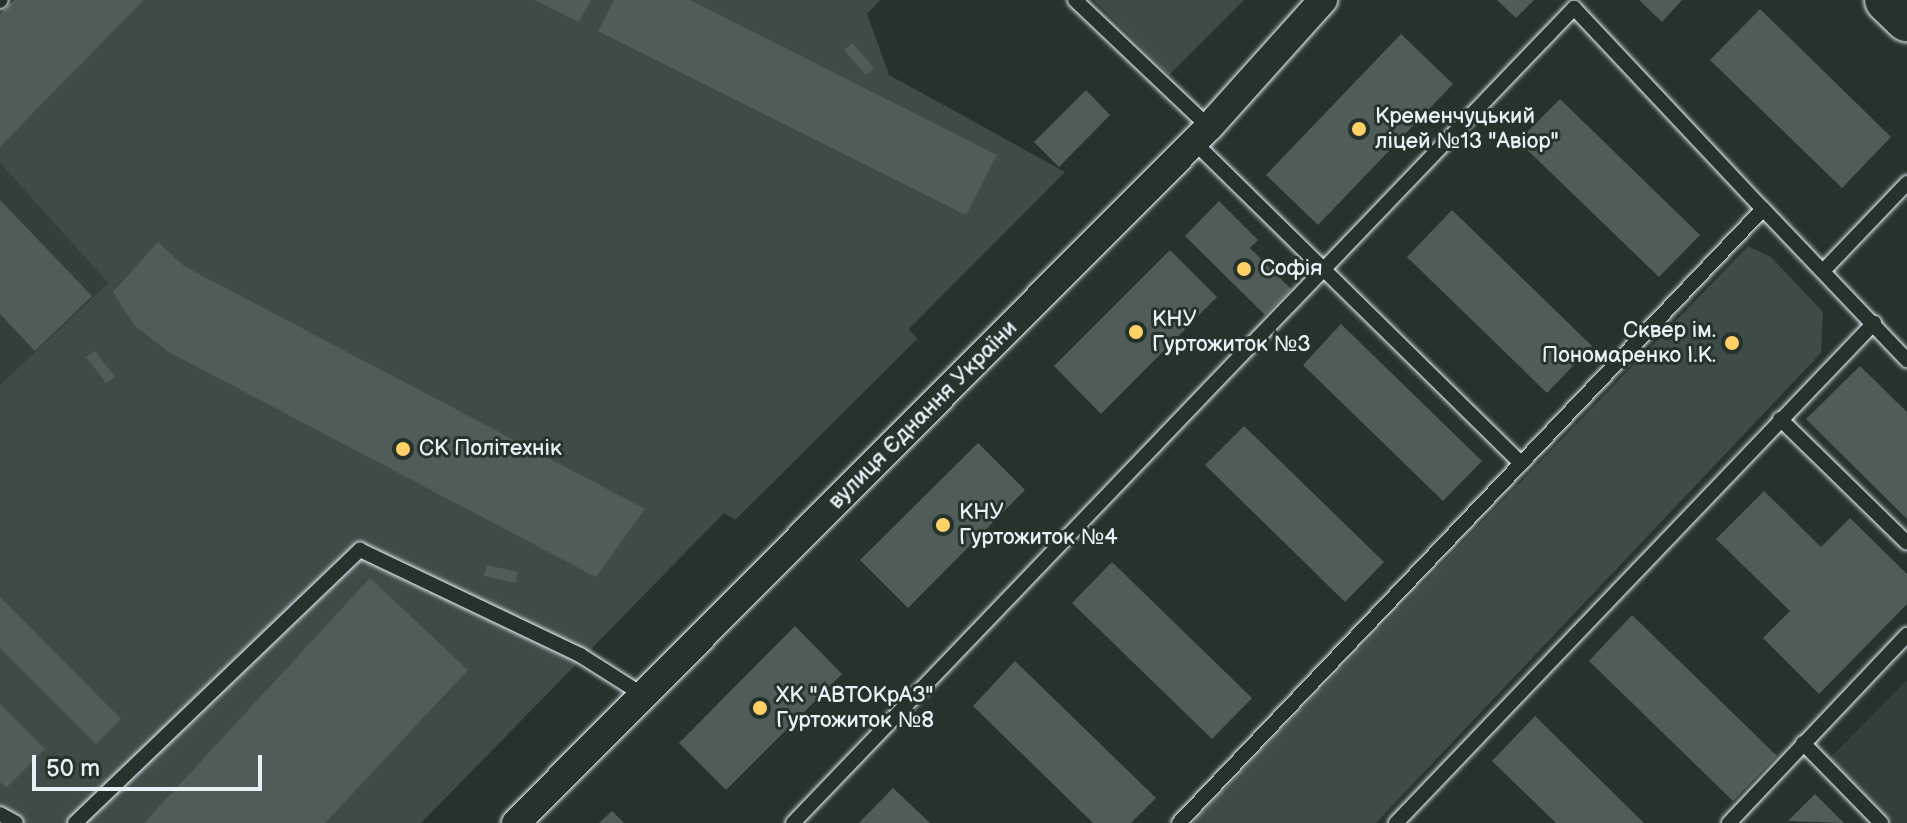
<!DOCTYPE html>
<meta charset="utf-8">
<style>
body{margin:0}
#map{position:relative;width:1907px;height:823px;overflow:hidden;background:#26332d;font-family:"Balsamiq Sans",sans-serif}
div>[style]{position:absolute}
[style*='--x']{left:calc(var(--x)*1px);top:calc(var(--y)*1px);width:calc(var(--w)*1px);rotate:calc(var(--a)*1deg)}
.built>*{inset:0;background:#333f3a}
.green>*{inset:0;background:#3e4b47}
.building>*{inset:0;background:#505c59}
.roads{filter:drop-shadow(0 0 2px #e8f1f8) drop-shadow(0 0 2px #e8f1f8)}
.service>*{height:14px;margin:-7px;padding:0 7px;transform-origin:7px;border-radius:7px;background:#26332d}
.minor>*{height:28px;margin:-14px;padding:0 14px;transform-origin:14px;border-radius:14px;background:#26332d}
.trunk>*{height:44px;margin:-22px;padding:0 22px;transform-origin:22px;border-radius:22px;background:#26332d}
.dots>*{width:22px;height:22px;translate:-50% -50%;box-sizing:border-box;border:4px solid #26332d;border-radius:50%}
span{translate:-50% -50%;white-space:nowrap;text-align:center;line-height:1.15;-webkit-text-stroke:6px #26332d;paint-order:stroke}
.poi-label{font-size:22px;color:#e8f1f8}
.left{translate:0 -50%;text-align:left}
.right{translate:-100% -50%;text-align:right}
.street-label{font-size:22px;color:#e8f1f8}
.scale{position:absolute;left:32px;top:755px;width:230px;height:36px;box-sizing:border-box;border:4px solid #e8f1f8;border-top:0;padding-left:10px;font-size:24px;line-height:28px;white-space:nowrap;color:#e8f1f8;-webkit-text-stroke:6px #26332d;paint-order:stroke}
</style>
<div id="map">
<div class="built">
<div style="clip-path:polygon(0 163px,108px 283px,0 385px)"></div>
<div style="clip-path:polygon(1907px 680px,1907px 823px,1895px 823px,1830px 758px)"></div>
</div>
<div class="green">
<div style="clip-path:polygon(144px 0,880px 0,867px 14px,889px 75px,1065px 172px,909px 329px,917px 339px,735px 520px,724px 513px,421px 823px,0 823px,0 385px,108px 283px,0 163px,0 147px)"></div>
<div style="clip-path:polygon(1094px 0,1244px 0,1169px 75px)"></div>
<div style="clip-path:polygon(1748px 246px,1771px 257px,1823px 312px,1821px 353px,1376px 823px,1192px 823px)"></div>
</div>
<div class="building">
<div style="clip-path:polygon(14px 0,144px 0,0 147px,0 14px)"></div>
<div style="clip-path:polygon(535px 0,591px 0,579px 22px)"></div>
<div style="clip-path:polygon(614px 0,690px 0,997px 155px,966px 215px,598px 31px)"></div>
<div style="clip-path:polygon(1497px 0,1534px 0,1516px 18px)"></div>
<div style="clip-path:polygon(1639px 0,1682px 0,1662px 22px)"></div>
<div style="clip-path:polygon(1760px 9px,1891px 137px,1842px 188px,1710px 60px)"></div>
<div style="clip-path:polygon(1401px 34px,1453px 84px,1318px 225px,1266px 175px)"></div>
<div style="clip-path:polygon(852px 43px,874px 68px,866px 75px,844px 50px)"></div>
<div style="clip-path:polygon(1086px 90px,1110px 115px,1059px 167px,1034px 142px)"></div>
<div style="clip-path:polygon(1560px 99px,1700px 235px,1659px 277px,1518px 141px)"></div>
<div style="clip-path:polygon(0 200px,92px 296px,35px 351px,0 314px)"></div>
<div style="clip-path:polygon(1219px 201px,1258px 240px,1250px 248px,1291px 289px,1265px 315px,1185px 236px)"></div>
<div style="clip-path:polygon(1452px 210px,1592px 346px,1547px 393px,1407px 257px)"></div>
<div style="clip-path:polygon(158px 242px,184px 266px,645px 509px,596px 577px,167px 351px,134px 325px,113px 292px)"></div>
<div style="clip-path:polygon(1170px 250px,1217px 297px,1101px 414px,1054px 366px)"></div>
<div style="clip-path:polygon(1341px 324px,1482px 461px,1443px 501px,1303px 365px)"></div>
<div style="clip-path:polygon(95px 351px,115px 377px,106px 383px,86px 357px)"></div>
<div style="clip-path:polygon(1860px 366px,1907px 412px,1907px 519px,1806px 419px)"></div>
<div style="clip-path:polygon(1244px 426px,1384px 562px,1345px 602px,1205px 465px)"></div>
<div style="clip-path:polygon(978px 443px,1025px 490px,908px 608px,860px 560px)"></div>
<div style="clip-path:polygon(1764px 491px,1821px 547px,1850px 518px,1907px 574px,1907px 604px,1819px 694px,1763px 638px,1790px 611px,1716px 539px)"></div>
<div style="clip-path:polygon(1112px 562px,1252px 698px,1212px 739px,1072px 603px)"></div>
<div style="clip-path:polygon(487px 565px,518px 572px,516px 583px,484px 576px)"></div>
<div style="clip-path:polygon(370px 578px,468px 670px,325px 823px,144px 823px)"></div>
<div style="clip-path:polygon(0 597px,121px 719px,96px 744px,0 648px)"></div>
<div style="clip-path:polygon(1632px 615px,1777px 756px,1733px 801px,1589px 661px)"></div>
<div style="clip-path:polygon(795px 626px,842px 674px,726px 790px,679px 743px)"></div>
<div style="clip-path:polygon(1015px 661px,1156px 798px,1131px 823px,1093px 823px,973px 706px)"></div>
<div style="clip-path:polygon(0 704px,45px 749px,6px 788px,0 782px)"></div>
<div style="clip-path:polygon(1535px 716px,1644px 823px,1556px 823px,1492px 761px)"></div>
<div style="clip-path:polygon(893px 788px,930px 823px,859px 823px)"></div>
<div style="clip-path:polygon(1815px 794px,1844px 823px,1788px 821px)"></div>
<div style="clip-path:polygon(612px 811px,624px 823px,599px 823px)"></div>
</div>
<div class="roads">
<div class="service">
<div style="--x:1075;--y:0;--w:185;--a:43.5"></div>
<div style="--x:0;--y:1;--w:1;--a:-45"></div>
<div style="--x:1194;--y:142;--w:458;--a:44.5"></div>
<div style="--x:1823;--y:271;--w:122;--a:-46.3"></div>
<div style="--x:1780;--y:419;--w:177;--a:44.3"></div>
<div style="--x:1803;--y:743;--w:112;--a:45.7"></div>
<div style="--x:0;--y:814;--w:18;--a:29"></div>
<div style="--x:75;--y:823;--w:395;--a:-43.8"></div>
<div style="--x:360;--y:550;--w:244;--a:25.5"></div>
<div style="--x:580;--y:655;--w:75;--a:32.4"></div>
<div style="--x:793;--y:823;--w:1129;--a:-46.22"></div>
<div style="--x:1574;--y:8;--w:276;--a:46.8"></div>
<div style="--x:1179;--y:823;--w:847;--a:-46.43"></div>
<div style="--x:1763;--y:209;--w:209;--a:46.4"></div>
<div style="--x:1396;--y:823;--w:692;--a:-46.29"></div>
<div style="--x:1729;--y:823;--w:259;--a:-46.6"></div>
</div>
<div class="minor">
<div style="--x:516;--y:823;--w:982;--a:-45.12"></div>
<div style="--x:1209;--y:127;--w:171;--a:-48.1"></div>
</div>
<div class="trunk">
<div style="--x:1887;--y:0;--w:28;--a:44"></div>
</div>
</div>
<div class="dots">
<div style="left:1359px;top:129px;background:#ffd166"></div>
<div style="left:1244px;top:269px;background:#ffd166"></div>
<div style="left:1136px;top:332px;background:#ffd166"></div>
<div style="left:1732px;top:343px;background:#ffd166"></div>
<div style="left:403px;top:449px;background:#ffd166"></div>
<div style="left:943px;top:525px;background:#ffd166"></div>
<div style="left:760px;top:708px;background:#ffd166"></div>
</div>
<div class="poi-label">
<span class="left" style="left:1375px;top:129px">Кременчуцький<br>ліцей №13 "Авіор"</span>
<span class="left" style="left:1260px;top:269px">Софія</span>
<span class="left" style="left:1152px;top:332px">КНУ<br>Гуртожиток №3</span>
<span class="right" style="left:1716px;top:343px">Сквер ім.<br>Пономаренко І.К.</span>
<span class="left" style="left:419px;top:449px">СК Політехнік</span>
<span class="left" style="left:959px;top:525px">КНУ<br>Гуртожиток №4</span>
<span class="left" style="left:776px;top:708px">ХК "АВТОКрАЗ"<br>Гуртожиток №8</span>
</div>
<div class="street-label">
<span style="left:923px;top:415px;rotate:-45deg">вулиця Єднання України</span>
</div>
<div class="scale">50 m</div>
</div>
